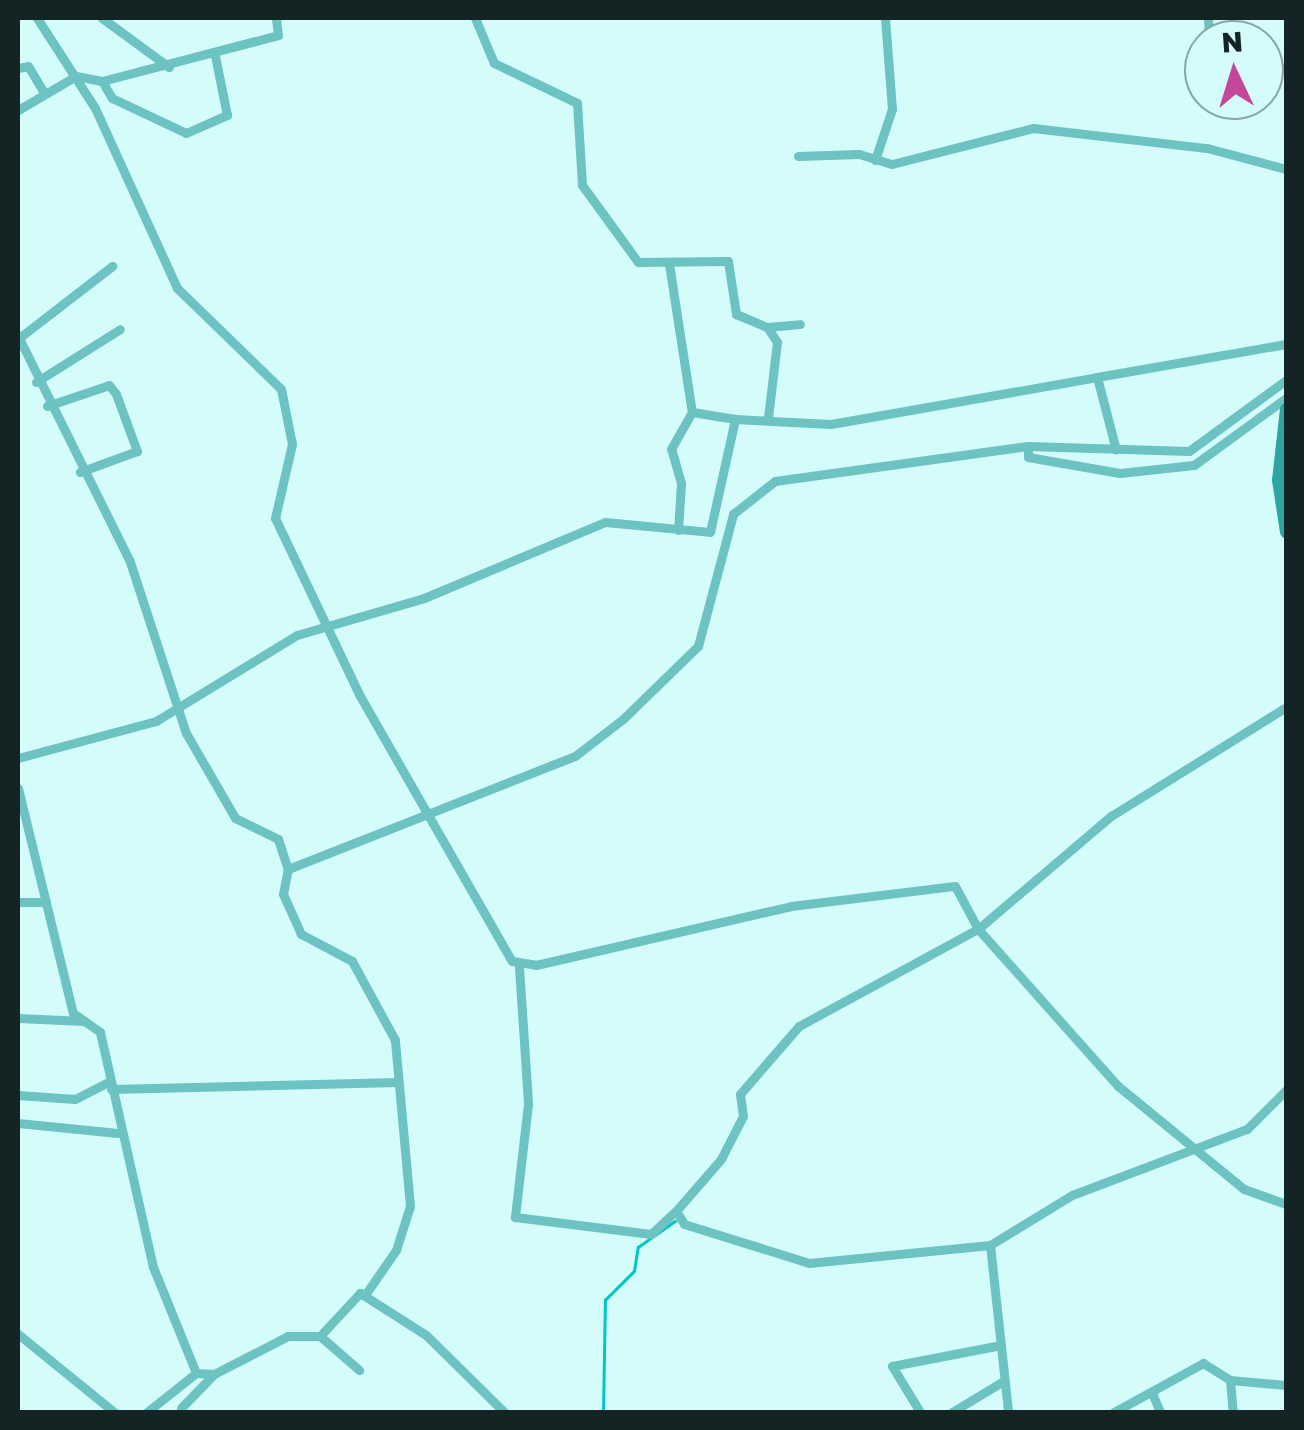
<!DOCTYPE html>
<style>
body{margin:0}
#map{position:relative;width:1304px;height:1430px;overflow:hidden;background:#d4fcfb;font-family:"Golos Text",sans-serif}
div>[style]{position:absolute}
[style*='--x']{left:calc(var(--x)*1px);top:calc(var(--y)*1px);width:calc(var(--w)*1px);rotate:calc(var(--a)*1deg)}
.stream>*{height:2.5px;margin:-1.25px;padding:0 1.25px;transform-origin:1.25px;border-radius:1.25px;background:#02c5c5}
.street>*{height:9px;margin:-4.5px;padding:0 4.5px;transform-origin:4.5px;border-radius:4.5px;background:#6cc3c2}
.secondary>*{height:12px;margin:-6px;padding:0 6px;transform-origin:6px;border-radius:6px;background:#2ca5a4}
span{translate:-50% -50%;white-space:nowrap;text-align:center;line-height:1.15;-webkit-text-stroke:10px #d4fcfb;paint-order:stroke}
.frame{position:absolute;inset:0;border:20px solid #142424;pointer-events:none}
.north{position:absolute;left:1184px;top:20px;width:100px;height:100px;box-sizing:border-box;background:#d4fcfb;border:2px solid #87a6a5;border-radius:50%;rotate:356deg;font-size:28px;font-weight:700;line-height:40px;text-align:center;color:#142424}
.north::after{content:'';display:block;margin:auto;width:35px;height:45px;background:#c44897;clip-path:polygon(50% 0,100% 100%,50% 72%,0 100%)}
</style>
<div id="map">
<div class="stream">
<div style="--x:603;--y:1412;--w:112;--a:-89"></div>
<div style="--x:605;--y:1300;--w:41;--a:-45"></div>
<div style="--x:634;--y:1271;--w:24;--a:-81"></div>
<div style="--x:638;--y:1247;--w:45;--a:-35.1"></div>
</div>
<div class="street">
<div style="--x:37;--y:18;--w:107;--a:57.2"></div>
<div style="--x:95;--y:108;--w:198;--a:65.5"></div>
<div style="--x:177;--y:288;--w:145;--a:44.2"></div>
<div style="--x:281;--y:389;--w:56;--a:78.7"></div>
<div style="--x:292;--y:444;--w:76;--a:102.9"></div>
<div style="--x:275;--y:518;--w:197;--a:64.5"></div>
<div style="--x:360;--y:696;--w:305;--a:60.2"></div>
<div style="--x:512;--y:961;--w:24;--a:9"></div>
<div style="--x:536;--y:965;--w:262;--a:-13"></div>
<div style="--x:791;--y:906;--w:165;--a:-7"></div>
<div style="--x:955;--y:886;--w:49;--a:61.9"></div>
<div style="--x:978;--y:929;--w:210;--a:48.3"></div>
<div style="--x:1118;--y:1086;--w:163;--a:39.3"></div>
<div style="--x:1244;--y:1189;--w:45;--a:19.7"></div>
<div style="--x:102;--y:18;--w:83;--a:36.2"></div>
<div style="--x:475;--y:18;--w:49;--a:67.1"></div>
<div style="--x:494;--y:63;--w:92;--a:25.7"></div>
<div style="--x:577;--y:103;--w:82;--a:86.5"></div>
<div style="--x:582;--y:185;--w:95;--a:54"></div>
<div style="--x:638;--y:262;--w:90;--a:-0.6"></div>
<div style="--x:728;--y:261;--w:54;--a:81.4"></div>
<div style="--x:736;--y:314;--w:34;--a:23"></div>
<div style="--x:767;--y:327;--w:18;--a:56"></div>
<div style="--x:777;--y:342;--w:77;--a:96.8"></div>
<div style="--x:1208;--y:18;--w:22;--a:87"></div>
<div style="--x:18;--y:68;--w:10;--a:-11"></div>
<div style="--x:28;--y:66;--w:29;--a:59"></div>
<div style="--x:1264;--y:68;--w:22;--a:0"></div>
<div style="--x:102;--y:81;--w:20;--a:60"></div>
<div style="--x:112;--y:98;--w:82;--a:25.3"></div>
<div style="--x:186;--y:133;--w:45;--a:-23.7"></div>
<div style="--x:227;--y:115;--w:60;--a:-101.5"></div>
<div style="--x:18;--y:110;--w:67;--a:-30.4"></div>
<div style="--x:76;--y:76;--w:26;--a:11"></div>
<div style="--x:102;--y:81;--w:182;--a:-14.6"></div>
<div style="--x:278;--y:35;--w:17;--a:-97"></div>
<div style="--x:798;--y:156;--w:61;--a:-1.9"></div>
<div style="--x:859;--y:154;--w:34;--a:17"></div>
<div style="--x:892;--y:164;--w:146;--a:-14.3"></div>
<div style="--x:1033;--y:128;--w:175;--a:6.6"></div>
<div style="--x:1207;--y:148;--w:82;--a:14.9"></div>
<div style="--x:875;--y:160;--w:54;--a:-71.6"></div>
<div style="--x:892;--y:109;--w:91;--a:-94.4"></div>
<div style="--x:669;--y:264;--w:150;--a:81.2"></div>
<div style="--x:767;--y:327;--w:33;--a:-5"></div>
<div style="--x:18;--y:336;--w:252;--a:63.6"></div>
<div style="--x:130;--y:562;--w:180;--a:71.9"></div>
<div style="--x:186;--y:733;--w:98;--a:60"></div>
<div style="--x:235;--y:818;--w:48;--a:26"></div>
<div style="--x:278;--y:839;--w:32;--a:72"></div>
<div style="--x:19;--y:338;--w:118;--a:-37.7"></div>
<div style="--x:1097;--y:377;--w:192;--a:-9.9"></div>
<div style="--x:36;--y:382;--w:99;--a:-32.2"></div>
<div style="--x:47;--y:406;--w:65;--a:-18.7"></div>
<div style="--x:109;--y:385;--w:11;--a:52"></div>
<div style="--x:116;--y:394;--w:61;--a:69.8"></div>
<div style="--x:137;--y:451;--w:61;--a:159.8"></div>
<div style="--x:1028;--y:446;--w:11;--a:90"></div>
<div style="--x:1028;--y:457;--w:93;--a:9.9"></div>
<div style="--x:1120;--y:473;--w:74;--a:-6.2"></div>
<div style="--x:1194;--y:465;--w:114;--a:-36.1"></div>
<div style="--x:678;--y:530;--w:47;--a:-86.3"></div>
<div style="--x:681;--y:483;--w:35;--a:-106"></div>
<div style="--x:671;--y:449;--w:43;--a:-60.4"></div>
<div style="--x:692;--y:412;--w:44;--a:9.2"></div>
<div style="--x:18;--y:758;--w:143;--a:-15"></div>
<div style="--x:156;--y:721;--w:165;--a:-31.4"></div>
<div style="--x:297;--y:635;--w:132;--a:-16.2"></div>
<div style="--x:424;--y:598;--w:196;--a:-22.8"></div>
<div style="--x:605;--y:522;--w:105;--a:5.4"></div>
<div style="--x:710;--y:532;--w:116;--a:-77.5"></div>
<div style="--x:735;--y:419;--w:96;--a:3"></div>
<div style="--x:831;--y:424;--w:270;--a:-10"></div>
<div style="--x:1097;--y:377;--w:75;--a:75.4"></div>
<div style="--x:18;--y:788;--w:232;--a:76.3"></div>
<div style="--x:73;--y:1013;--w:33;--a:35"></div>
<div style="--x:100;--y:1032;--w:241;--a:77.3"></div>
<div style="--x:153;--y:1267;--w:114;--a:67.9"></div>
<div style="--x:196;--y:1373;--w:63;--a:141.5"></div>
<div style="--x:18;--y:902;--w:28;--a:0"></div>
<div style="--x:519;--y:967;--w:137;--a:86.2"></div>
<div style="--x:528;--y:1104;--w:114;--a:96.6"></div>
<div style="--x:515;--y:1217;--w:137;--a:7.1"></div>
<div style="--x:651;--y:1234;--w:34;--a:-43"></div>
<div style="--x:676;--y:1211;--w:15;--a:58"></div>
<div style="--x:684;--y:1224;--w:131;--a:17.3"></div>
<div style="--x:809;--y:1263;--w:182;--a:-5.7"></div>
<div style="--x:990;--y:1245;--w:96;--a:-31.4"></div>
<div style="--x:1072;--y:1195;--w:187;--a:-20.7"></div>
<div style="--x:1247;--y:1129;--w:55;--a:-45"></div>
<div style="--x:18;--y:1018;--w:66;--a:2.6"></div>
<div style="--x:111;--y:1089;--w:287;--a:-1.4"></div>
<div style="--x:18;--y:1095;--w:57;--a:4"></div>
<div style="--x:75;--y:1099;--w:39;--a:-27"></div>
<div style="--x:18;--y:1123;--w:100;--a:5.7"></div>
<div style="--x:676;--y:1211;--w:69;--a:-49.1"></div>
<div style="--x:721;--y:1159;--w:48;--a:-62.9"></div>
<div style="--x:743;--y:1116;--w:22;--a:-98"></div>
<div style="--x:740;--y:1094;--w:90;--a:-49.1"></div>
<div style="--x:799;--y:1026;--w:204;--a:-28.5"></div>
<div style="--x:978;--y:929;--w:175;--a:-40.4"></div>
<div style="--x:1111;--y:816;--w:206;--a:-31.9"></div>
<div style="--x:990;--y:1245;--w:168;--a:83.8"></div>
<div style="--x:365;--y:1295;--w:55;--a:-55.4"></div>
<div style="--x:396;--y:1250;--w:46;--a:-72.3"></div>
<div style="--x:410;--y:1206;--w:167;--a:-95.2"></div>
<div style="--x:395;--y:1040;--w:90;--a:-118.6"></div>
<div style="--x:352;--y:961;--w:58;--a:-152.1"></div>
<div style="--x:301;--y:934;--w:44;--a:-114.2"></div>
<div style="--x:283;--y:894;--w:25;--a:-79"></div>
<div style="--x:288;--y:869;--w:308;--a:-21.5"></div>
<div style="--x:575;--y:756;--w:61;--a:-37.6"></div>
<div style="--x:623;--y:719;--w:105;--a:-44.2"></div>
<div style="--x:698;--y:646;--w:137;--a:-75.1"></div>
<div style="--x:733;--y:514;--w:53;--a:-38.2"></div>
<div style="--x:775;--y:481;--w:255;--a:-7.9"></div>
<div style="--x:1028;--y:446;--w:161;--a:1.8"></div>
<div style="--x:1189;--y:451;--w:120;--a:-36.2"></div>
<div style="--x:18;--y:1334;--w:124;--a:39.1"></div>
<div style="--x:320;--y:1336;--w:52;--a:41.1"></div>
<div style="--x:196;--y:1373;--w:18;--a:3"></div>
<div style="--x:214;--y:1374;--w:83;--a:-27.2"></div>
<div style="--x:288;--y:1336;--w:32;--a:0"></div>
<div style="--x:320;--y:1336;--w:59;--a:-47.1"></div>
<div style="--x:360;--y:1293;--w:78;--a:32.5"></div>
<div style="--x:426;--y:1335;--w:110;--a:44.6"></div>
<div style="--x:1230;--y:1380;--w:32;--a:85"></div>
<div style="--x:1152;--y:1393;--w:21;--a:67"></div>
<div style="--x:181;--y:1408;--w:47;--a:-45.9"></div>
<div style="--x:920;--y:1412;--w:54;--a:-121.3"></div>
<div style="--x:892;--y:1366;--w:111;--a:-10.9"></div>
<div style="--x:952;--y:1412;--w:58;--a:-31"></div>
<div style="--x:1114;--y:1412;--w:102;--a:-28.8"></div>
<div style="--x:1203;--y:1363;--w:32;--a:32"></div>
<div style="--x:1230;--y:1380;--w:56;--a:5.1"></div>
</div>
<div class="secondary">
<div style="--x:1286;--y:409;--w:71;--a:96.4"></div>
<div style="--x:1278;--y:480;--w:53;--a:81.3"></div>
</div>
<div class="frame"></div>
<div class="north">N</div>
</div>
